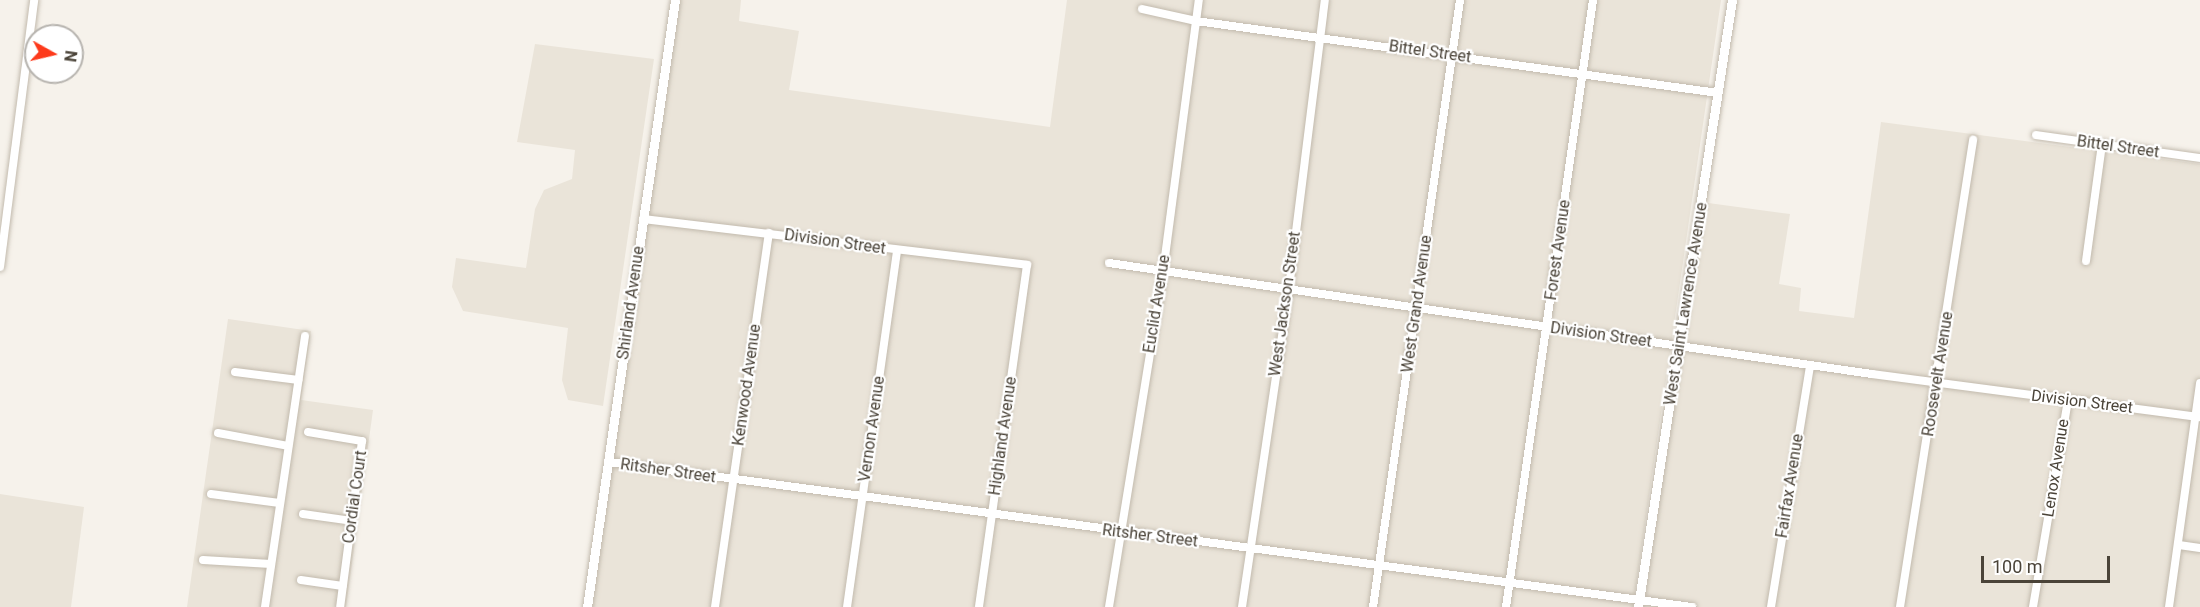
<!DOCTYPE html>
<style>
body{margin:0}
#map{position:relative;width:2200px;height:607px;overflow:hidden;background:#f6f2eb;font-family:Roboto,sans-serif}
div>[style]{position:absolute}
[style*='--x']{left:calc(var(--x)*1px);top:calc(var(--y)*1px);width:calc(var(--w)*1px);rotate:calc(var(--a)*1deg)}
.residential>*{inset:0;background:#eae4d9}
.roads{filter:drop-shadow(0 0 2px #c2baad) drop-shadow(0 0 2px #c2baad)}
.minor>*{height:8px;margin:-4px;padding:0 4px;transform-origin:4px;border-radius:4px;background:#fff}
.tertiary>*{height:9px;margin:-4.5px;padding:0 4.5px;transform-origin:4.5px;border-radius:4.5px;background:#fff}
span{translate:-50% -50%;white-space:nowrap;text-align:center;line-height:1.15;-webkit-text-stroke:4.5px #fff;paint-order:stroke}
.street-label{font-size:16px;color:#4a4338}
.north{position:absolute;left:24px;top:24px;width:60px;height:60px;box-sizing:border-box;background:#fff;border:2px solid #b7b4af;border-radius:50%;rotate:98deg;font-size:16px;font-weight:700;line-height:24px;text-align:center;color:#4a4338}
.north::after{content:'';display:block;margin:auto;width:21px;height:27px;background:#fd3a1b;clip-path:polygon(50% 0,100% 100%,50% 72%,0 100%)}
.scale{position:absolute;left:1981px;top:556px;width:129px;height:27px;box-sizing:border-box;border:3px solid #4a4338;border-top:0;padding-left:8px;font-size:18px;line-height:21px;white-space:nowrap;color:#4a4338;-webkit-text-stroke:4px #fff;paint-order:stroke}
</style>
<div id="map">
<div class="residential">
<div style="clip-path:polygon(677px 0,741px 0,739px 21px,799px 31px,789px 90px,1050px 127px,1067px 0,1721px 0,1633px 607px,592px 607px)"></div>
<div style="clip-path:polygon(535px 44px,654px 59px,603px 406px,568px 400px,562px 380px,568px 328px,463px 311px,452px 287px,456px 258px,526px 268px,535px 209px,544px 190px,572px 179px,575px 150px,517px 142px)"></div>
<div style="clip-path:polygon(1881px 122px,2200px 164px,2200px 607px,1644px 607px,1701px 202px,1790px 214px,1779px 284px,1801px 288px,1799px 311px,1854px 318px)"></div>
<div style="clip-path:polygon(228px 319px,311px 331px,301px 400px,373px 410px,346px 607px,187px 607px)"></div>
<div style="clip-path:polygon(0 494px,84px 507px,71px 607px,0 607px)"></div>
</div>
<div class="roads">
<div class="minor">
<div style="--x:1142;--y:9;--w:55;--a:12.5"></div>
<div style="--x:1196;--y:21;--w:527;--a:7.85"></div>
<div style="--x:2036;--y:135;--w:166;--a:8"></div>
<div style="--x:643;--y:219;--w:387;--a:6.8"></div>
<div style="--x:1027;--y:265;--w:345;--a:98"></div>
<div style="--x:2086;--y:261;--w:118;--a:-82.2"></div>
<div style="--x:1109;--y:263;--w:771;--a:8.28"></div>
<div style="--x:1872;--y:374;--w:331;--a:7.5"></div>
<div style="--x:0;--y:267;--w:269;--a:-82.7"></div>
<div style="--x:235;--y:372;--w:64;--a:7.2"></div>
<div style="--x:308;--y:432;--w:55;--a:9.5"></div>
<div style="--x:362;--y:441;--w:167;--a:97.5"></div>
<div style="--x:218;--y:433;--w:71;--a:10.5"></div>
<div style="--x:608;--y:462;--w:1094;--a:7.62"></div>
<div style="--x:211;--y:494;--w:69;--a:7.5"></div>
<div style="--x:303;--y:514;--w:49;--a:8.1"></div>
<div style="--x:2179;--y:545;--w:21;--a:8"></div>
<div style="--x:203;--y:560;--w:68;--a:3.4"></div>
<div style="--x:301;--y:580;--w:42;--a:8.1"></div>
<div style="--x:265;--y:607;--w:274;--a:-81.6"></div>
<div style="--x:715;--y:607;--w:378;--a:-81.8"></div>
<div style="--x:847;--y:607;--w:359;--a:-82"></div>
<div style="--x:1109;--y:607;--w:339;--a:-80.8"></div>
<div style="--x:1163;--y:272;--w:274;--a:-82.5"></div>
<div style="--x:1242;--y:607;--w:322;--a:-81.6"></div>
<div style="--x:1289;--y:288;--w:290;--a:-82.9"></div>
<div style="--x:1373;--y:607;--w:613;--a:-81.84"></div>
<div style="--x:1506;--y:607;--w:613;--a:-81.84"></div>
<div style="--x:1771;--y:607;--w:245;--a:-80.8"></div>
<div style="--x:1900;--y:607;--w:473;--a:-81.1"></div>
<div style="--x:2033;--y:607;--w:210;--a:-80.4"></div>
<div style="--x:2169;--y:607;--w:226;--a:-82.1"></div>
</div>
<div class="tertiary">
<div style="--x:587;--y:607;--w:613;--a:-81.75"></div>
<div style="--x:1638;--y:607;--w:614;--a:-81.2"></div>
</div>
</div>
<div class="street-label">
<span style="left:1430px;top:52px;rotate:8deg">Bittel Street</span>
<span style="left:2118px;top:147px;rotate:8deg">Bittel Street</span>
<span style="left:835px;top:242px;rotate:8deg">Division Street</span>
<span style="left:1558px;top:250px;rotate:-82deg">Forest Avenue</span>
<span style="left:631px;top:303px;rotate:-82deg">Shirland Avenue</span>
<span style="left:1157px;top:304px;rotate:-81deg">Euclid Avenue</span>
<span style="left:1285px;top:304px;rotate:-82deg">West Jackson Street</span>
<span style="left:1417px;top:304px;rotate:-82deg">West Grand Avenue</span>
<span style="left:1686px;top:304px;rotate:-81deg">West Saint Lawrence Avenue</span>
<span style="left:1601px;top:335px;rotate:8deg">Division Street</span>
<span style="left:1938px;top:374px;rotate:-81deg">Roosevelt Avenue</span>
<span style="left:747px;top:385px;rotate:-82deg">Kenwood Avenue</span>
<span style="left:2082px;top:402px;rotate:7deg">Division Street</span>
<span style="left:872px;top:429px;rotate:-82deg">Vernon Avenue</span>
<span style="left:1003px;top:436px;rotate:-82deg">Highland Avenue</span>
<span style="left:2056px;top:468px;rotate:-81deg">Lenox Avenue</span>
<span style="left:668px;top:471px;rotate:8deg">Ritsher Street</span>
<span style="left:1790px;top:486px;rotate:-81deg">Fairfax Avenue</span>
<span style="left:355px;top:497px;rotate:-82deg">Cordial Court</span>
<span style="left:1150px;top:536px;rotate:7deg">Ritsher Street</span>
</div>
<div class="north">N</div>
<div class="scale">100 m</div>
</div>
